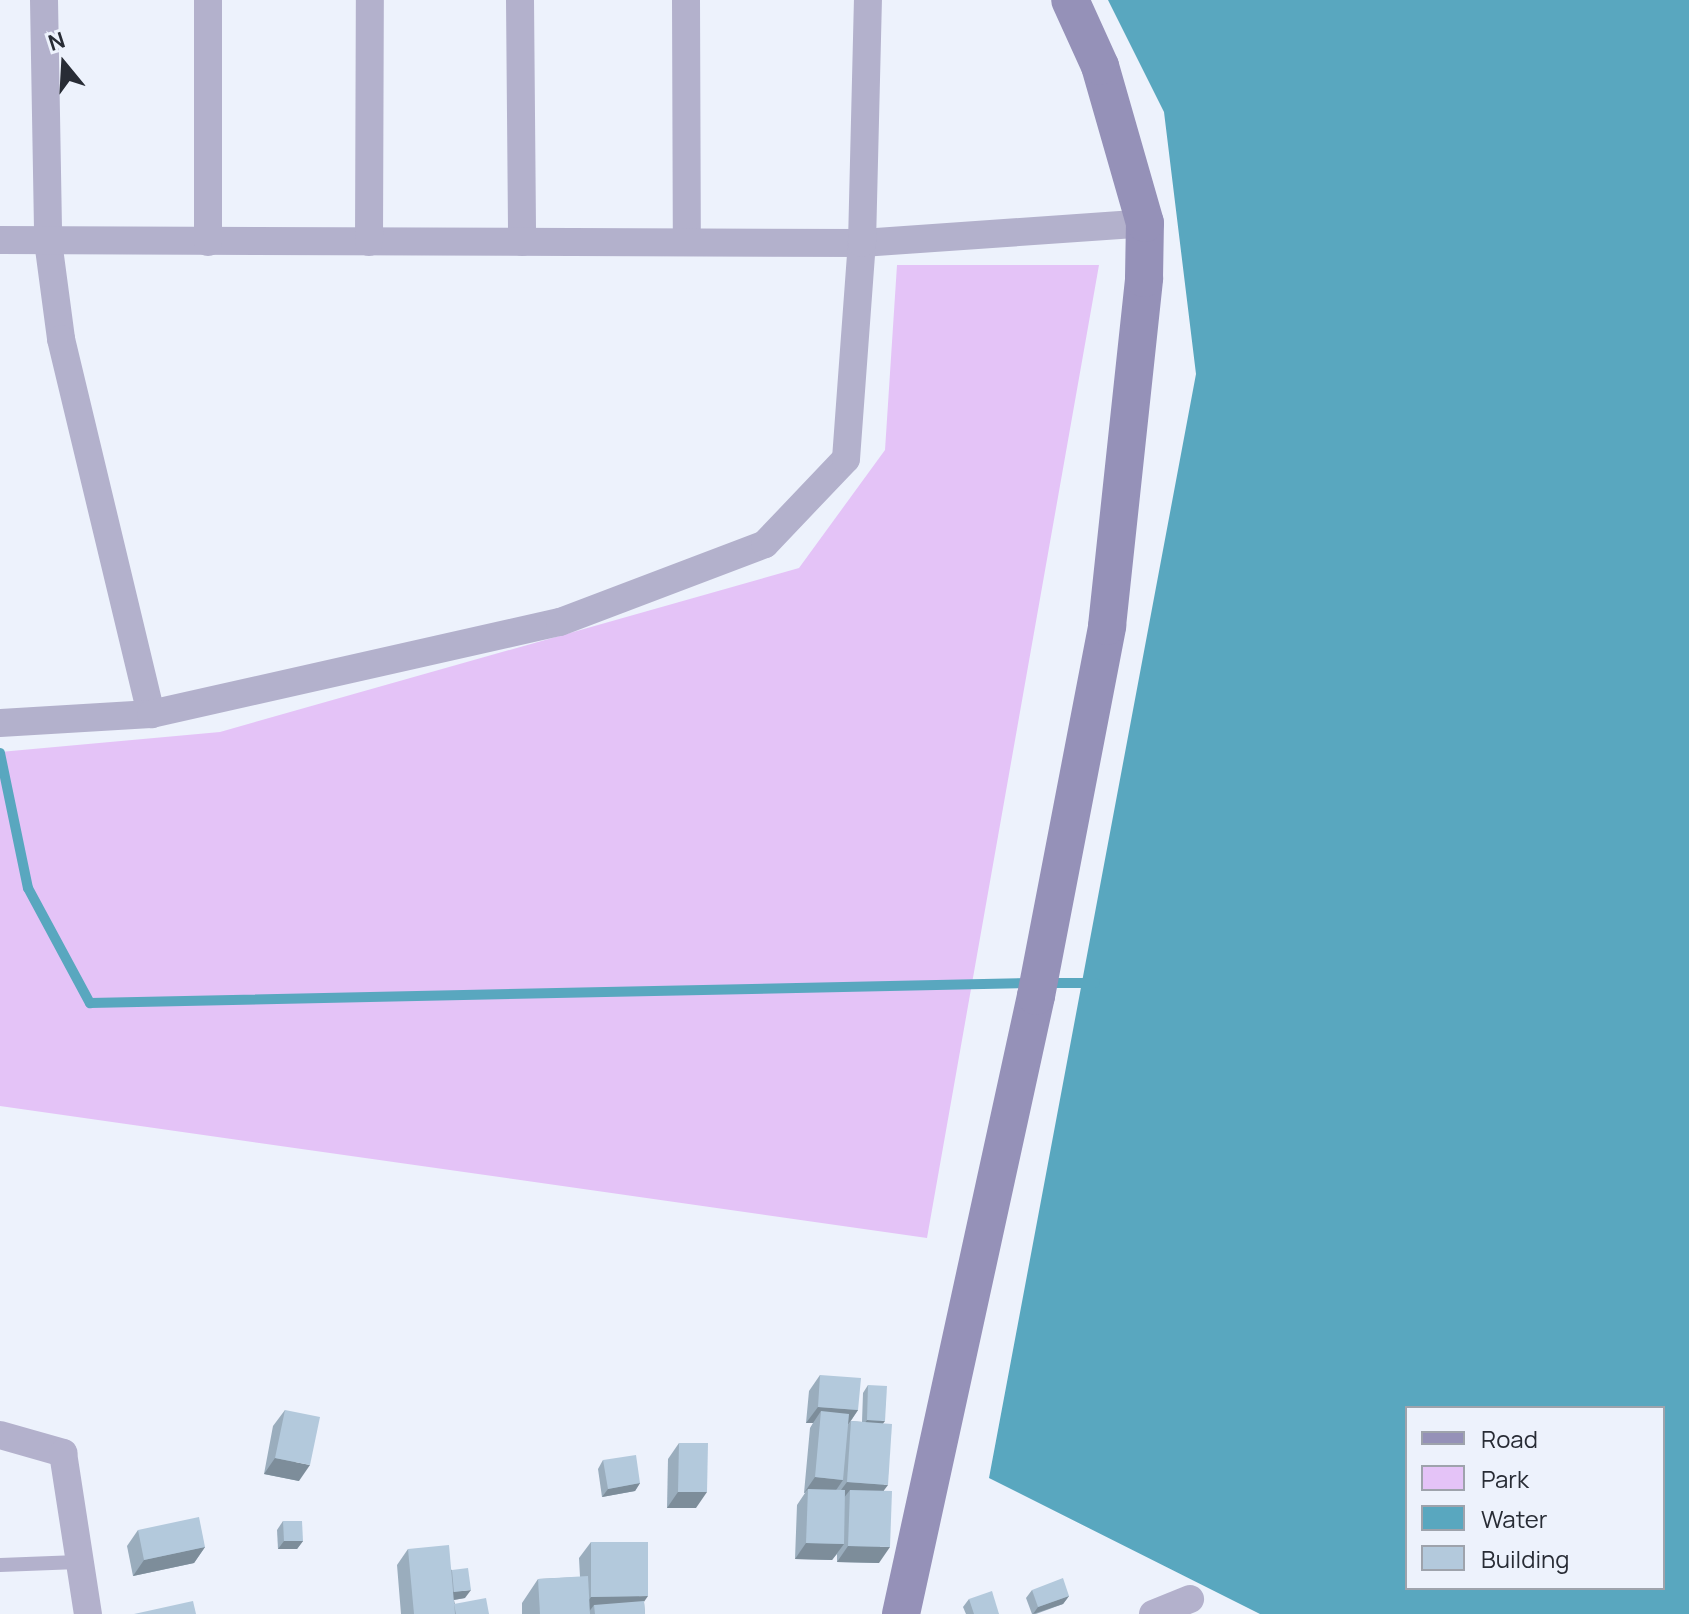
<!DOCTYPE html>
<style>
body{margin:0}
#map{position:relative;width:1689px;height:1614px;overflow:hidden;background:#edf2fc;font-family:Manrope,sans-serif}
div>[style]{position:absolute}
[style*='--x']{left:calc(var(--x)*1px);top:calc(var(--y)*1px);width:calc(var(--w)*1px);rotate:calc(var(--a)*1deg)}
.green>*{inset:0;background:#e4c3f7}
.water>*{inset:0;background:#59a7bf}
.stream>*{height:10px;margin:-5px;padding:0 5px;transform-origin:5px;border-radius:5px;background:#59a7bf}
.lane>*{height:14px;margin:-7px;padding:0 7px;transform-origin:7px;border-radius:7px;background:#b3b1cc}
.street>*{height:28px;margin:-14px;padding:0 14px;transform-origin:14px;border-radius:14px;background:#b3b1cc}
.secondary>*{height:38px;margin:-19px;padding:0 19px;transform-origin:19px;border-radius:19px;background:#9591b8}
.wall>*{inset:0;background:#9aadbd}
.shaded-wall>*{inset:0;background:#7d8d9a}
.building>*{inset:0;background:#b3c9dc}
span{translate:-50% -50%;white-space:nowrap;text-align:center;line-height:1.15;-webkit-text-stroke:8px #edf2fc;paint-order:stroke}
.legend{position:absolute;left:1405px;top:1406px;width:260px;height:184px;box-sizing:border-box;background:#edf2fc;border:2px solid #9ea3ac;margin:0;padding:10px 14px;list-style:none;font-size:24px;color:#282c35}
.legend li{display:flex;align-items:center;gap:16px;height:40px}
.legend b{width:40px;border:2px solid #9ea3ac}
.north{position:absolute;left:24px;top:24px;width:80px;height:80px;-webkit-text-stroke:6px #edf2fc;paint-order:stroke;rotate:342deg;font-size:22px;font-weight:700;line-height:32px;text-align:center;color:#282c35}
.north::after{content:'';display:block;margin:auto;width:28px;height:36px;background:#282c35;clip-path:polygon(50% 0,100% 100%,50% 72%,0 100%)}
</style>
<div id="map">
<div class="green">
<div style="clip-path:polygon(897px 265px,1099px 265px,927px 1238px,0 1106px,0 752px,220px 732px,799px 568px,885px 450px)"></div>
</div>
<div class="water">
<div style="clip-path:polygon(evenodd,1108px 0,1689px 0,1689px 1614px,1260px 1614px,989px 1478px,1196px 374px,1164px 112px,1108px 0,1407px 1408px,1663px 1408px,1663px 1588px,1407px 1588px,1407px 1408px)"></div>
</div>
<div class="stream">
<div style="--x:0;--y:753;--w:138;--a:78.3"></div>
<div style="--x:28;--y:888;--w:131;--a:61.7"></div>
<div style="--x:90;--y:1003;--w:941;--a:-1.22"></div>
<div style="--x:1047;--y:983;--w:48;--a:0"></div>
</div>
<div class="lane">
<div style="--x:0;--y:1565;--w:78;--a:-2.2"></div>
</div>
<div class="street">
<div style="--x:44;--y:0;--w:241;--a:89"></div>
<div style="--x:48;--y:241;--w:99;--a:82.4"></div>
<div style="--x:61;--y:339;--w:386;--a:76.5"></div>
<div style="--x:520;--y:0;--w:242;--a:89.5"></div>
<div style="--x:686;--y:0;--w:242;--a:89.8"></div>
<div style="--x:0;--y:240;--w:862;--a:0.2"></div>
<div style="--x:862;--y:243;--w:284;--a:-4"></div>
<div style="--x:208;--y:242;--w:242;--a:-90"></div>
<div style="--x:369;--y:242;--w:242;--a:-89.8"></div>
<div style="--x:0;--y:723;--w:151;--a:-3.4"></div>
<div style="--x:151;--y:714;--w:419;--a:-12.7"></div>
<div style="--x:560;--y:622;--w:219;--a:-20.8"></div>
<div style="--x:765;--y:544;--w:117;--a:-46.4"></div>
<div style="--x:846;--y:459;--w:217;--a:-85.8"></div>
<div style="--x:862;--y:243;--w:243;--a:-88.6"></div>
<div style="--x:0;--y:1435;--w:66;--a:15.9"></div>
<div style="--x:63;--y:1453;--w:163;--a:81.2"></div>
<div style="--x:1153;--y:1614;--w:40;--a:-22"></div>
</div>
<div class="secondary">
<div style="--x:901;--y:1614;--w:633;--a:-77.68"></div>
<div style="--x:1036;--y:996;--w:377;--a:-79.1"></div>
<div style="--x:1107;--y:626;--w:350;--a:-83.9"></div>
<div style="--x:1144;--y:278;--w:55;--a:-89"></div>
<div style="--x:1145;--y:223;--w:163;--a:-106"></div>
<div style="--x:1100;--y:66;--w:72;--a:-114.4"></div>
</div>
<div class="wall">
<div style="clip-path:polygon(820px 1375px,858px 1410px,847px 1427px,851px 1421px,862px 1422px,863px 1393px,868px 1385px,883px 1424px,884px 1490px,879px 1563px,837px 1562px,837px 1554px,832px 1560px,795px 1559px,797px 1505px,805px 1493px,804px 1493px,810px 1428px,813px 1423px,806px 1423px,809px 1391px)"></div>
<div style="clip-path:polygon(285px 1410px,299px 1481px,264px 1474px,273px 1426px)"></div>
<div style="clip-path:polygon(679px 1443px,696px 1508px,667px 1508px,668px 1459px)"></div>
<div style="clip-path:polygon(603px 1460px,640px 1483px,635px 1491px,602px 1497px,598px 1469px)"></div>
<div style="clip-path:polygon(283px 1521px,303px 1541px,297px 1549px,278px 1549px,277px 1530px)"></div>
<div style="clip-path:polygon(138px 1530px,205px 1547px,194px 1563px,133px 1576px,127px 1546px)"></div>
<div style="clip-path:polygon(591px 1542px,644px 1602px,645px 1614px,522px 1614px,522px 1603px,538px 1579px,580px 1577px,579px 1558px)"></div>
<div style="clip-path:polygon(408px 1549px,452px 1570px,465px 1598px,454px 1600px,455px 1604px,489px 1614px,401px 1614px,397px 1565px)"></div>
<div style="clip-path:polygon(1032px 1590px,1069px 1596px,1063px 1604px,1036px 1614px,1032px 1614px,1026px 1598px)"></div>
<div style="clip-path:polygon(969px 1599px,999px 1614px,966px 1614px,963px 1607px)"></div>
</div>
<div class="shaded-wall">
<div style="clip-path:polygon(818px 1407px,858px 1410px,847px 1426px,821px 1411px,813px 1423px,806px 1423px)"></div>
<div style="clip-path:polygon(867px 1420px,885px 1421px,879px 1429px,861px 1428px)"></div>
<div style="clip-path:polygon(275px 1458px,310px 1465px,299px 1481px,264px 1474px)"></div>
<div style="clip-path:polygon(815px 1477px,843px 1480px,832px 1496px,808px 1489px,804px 1493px)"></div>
<div style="clip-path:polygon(847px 1482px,888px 1485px,876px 1501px,850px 1490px,843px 1499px,835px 1498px)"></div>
<div style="clip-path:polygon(640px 1483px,635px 1491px,602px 1497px,608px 1489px)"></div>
<div style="clip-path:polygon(678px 1492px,707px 1492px,696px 1508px,667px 1508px)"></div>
<div style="clip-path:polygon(284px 1541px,303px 1541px,297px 1549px,278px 1549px)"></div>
<div style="clip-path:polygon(806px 1543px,844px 1544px,832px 1560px,795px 1559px)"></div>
<div style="clip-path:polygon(848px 1546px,890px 1547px,879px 1563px,837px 1562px)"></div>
<div style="clip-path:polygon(205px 1547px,194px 1563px,133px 1576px,144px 1560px)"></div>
<div style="clip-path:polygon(471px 1590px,465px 1598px,447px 1601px,452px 1592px)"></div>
<div style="clip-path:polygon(648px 1596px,637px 1612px,594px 1605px,588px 1613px,580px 1613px,591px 1597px)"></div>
<div style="clip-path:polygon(1069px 1596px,1063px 1604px,1033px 1614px,1038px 1607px)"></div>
</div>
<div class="building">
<div style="clip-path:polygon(820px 1375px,861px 1378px,858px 1410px,818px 1407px)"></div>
<div style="clip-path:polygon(868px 1385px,887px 1386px,885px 1421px,867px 1420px)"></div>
<div style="clip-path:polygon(285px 1410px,320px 1417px,310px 1465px,275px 1458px)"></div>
<div style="clip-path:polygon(821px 1411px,849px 1414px,843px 1480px,815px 1477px)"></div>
<div style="clip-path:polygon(851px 1421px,892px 1424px,888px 1485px,847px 1482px)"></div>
<div style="clip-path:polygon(679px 1443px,708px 1443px,707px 1492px,678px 1492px)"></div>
<div style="clip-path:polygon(636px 1455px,640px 1483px,608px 1489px,603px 1460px)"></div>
<div style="clip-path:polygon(808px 1489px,845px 1490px,844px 1544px,806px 1543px)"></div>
<div style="clip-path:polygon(850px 1490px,892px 1491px,890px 1547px,848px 1546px)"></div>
<div style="clip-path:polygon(199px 1517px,205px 1547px,144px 1560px,138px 1530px)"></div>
<div style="clip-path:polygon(283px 1521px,302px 1521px,303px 1541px,284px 1541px)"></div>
<div style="clip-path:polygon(591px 1542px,648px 1542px,648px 1596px,591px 1597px)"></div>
<div style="clip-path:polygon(449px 1545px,455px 1614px,414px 1614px,408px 1549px)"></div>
<div style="clip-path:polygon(468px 1568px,471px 1590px,454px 1592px,452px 1570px)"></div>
<div style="clip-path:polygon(588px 1576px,590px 1614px,540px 1614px,538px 1579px)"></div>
<div style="clip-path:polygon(1063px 1578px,1069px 1596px,1038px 1607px,1032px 1590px)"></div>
<div style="clip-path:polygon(992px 1591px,999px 1614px,974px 1614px,969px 1599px)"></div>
<div style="clip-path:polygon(486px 1598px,489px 1614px,456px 1614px,454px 1604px)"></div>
<div style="clip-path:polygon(193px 1601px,196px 1614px,134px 1614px)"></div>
<div style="clip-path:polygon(644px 1601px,645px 1614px,595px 1614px,594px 1605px)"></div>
</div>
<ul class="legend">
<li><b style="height:10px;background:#9591b8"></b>Road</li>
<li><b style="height:22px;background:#e4c3f7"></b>Park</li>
<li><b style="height:22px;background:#59a7bf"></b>Water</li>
<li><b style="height:22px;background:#b3c9dc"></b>Building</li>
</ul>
<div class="north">N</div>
</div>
